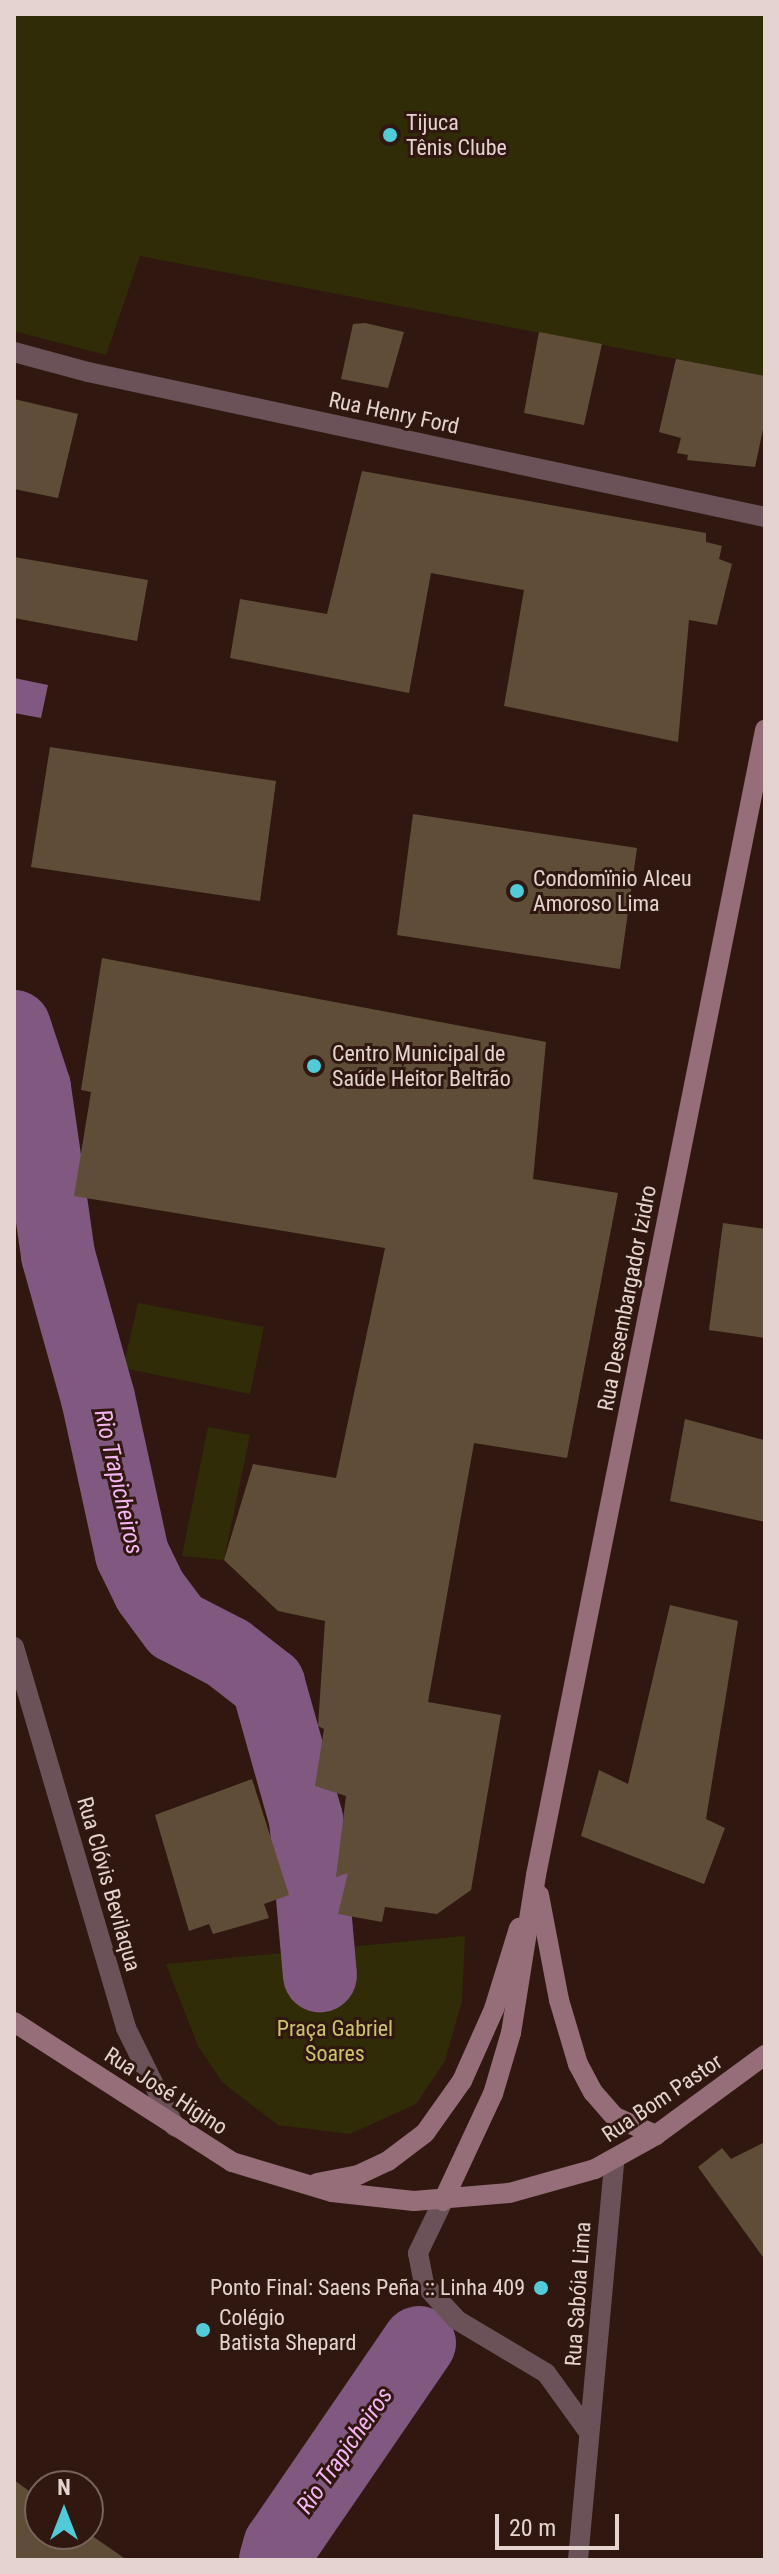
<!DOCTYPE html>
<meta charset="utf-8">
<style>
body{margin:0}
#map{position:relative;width:779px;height:2574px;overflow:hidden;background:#301811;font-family:"Roboto Condensed",sans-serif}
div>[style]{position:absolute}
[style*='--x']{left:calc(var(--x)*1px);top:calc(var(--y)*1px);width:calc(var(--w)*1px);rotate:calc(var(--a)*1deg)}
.green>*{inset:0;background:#302c07}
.water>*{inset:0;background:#815880}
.river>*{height:74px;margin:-37px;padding:0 37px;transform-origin:37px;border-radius:37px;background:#815880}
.building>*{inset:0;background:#604d38}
.street>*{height:20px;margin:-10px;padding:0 10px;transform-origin:10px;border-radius:10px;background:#6b5258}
.secondary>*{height:20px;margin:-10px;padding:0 10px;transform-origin:10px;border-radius:10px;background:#966e79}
.dots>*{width:22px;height:22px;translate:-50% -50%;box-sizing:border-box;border:4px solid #301811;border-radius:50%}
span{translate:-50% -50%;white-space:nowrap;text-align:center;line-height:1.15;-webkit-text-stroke:6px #301811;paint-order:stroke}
.poi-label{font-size:22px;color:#e4d3ce}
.left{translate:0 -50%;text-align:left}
.right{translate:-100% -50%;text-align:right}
.street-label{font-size:22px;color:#e4d3ce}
.park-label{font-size:22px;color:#ccc36d}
.water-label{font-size:24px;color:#f5b6f3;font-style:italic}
.frame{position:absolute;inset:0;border:16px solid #e4d3ce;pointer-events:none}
.north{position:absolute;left:24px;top:2470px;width:80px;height:80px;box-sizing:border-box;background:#301811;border:2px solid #78635d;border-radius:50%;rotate:0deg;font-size:22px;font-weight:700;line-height:32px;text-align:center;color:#e4d3ce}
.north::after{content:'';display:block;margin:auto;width:28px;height:36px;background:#52cbd8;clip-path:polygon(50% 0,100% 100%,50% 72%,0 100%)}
.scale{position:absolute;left:495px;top:2514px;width:124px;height:36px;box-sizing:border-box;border:4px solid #e4d3ce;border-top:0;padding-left:10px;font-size:24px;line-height:28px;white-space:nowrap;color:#e4d3ce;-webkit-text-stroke:6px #301811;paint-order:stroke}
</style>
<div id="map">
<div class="green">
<div style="clip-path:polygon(14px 14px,765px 14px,765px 376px,140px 256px,106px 355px,14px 331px)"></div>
<div style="clip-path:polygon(138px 1303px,264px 1327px,250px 1394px,123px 1368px)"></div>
<div style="clip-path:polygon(208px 1427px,250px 1435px,224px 1560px,182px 1556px)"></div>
<div style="clip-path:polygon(465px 1936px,462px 2001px,445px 2061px,416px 2104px,350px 2134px,278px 2125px,223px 2083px,198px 2046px,166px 1964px)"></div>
</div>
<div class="water">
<div style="clip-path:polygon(14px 678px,48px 685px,41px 718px,14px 713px)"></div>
</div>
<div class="river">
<div style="--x:14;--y:1027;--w:64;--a:71.8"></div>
<div style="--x:34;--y:1088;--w:169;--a:81.8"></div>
<div style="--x:58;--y:1255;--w:148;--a:74.4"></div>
<div style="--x:98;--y:1398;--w:160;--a:77.7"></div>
<div style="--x:132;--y:1554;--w:41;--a:64.1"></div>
<div style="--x:150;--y:1591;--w:44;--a:53.4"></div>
<div style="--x:176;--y:1626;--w:59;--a:27.4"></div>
<div style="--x:228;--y:1653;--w:51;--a:37.8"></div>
<div style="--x:268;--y:1684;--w:140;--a:74.3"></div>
<div style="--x:306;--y:1819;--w:157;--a:84.9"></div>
<div style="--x:276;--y:2560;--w:15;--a:-74"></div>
<div style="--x:280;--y:2546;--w:246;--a:-55.6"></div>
</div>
<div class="building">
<div style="clip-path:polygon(365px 323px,404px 332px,388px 388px,341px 379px,353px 324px)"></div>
<div style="clip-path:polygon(539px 332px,602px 344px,584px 425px,524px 413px)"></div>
<div style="clip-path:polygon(676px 359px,765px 376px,765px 420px,755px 467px,687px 460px,688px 455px,677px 453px,681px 438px,659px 432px)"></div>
<div style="clip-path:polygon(14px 399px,78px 414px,58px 498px,14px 489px)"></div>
<div style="clip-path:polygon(362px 471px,706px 533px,706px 542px,722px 546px,719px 559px,732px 564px,717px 625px,689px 620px,678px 742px,504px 706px,524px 590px,431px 573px,409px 693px,230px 658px,240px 599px,327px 614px)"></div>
<div style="clip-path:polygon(14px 557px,148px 580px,137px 641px,14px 618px)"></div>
<div style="clip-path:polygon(50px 747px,276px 781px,260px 901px,31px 867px)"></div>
<div style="clip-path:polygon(413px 814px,637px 848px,620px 969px,397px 935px)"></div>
<div style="clip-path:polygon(102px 958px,546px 1042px,533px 1179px,618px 1193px,567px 1458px,474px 1443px,428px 1702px,501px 1715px,471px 1890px,437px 1914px,385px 1907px,382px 1922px,338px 1914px,348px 1873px,336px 1877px,346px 1796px,315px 1786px,324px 1729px,318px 1726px,325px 1621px,278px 1611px,224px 1560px,253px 1464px,336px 1478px,385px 1248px,74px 1196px,91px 1092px,81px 1090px)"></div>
<div style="clip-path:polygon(723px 1223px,765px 1229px,765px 1338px,709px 1330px)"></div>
<div style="clip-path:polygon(685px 1419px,764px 1440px,765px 1522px,670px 1501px)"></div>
<div style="clip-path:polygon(670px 1605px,738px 1621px,706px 1819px,725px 1828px,704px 1884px,581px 1836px,599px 1770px,628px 1784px)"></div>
<div style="clip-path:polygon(252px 1779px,289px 1895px,264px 1904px,269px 1918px,213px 1934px,209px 1924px,189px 1931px,155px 1815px)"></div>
<div style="clip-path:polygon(765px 2142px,765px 2260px,698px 2167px,722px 2148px,731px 2159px)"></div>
<div style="clip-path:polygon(14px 2480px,40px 2499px,40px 2534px,88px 2533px,127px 2560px,14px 2560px)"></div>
</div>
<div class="street">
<div style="--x:14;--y:352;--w:77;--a:15.1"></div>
<div style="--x:88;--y:372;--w:692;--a:12.09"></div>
<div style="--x:14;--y:1647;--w:397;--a:73.6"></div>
<div style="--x:126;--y:2028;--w:110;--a:63.7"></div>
<div style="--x:443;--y:2201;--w:58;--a:115.7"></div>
<div style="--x:418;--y:2253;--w:32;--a:79"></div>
<div style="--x:424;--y:2284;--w:49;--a:47.5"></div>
<div style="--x:457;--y:2320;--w:104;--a:30.8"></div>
<div style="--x:546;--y:2373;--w:72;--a:54.1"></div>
<div style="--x:578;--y:2560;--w:401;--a:-84.8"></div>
</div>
<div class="secondary">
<div style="--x:539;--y:1895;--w:107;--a:79.2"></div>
<div style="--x:559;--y:2000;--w:67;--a:73.5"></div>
<div style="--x:578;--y:2064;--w:32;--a:62"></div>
<div style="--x:593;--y:2092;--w:33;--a:49"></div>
<div style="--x:615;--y:2117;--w:45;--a:23.7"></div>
<div style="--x:14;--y:2022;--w:259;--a:32.7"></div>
<div style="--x:232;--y:2162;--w:104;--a:16.7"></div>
<div style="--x:332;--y:2192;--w:82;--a:6.3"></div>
<div style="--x:414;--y:2201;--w:95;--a:-4.8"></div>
<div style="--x:509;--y:2193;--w:89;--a:-15.6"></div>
<div style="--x:595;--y:2169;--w:70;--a:-29.1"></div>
<div style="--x:656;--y:2135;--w:135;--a:-36.3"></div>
<div style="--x:317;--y:2183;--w:42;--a:-11"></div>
<div style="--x:358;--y:2175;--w:33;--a:-25"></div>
<div style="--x:388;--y:2161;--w:46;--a:-37.1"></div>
<div style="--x:425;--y:2133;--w:64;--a:-54.6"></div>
<div style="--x:462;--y:2081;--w:79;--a:-66"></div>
<div style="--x:494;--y:2009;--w:85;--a:-72.8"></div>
<div style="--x:443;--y:2201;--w:118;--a:-65"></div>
<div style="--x:493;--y:2094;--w:64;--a:-73.6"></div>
<div style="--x:511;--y:2033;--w:160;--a:-81"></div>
<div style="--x:536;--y:1875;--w:1168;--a:-78.69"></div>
</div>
<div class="dots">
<div style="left:390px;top:135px;background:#52cbd8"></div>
<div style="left:517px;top:891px;background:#52cbd8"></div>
<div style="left:314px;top:1066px;background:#52cbd8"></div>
<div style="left:541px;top:2288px;background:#52cbd8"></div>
<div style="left:203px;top:2330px;background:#52cbd8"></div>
</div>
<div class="poi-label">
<span class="left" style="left:406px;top:135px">Tijuca<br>Tênis Clube</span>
<span class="left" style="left:533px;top:891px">Condomïnio Alceu<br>Amoroso Lima</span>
<span class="left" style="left:332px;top:1066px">Centro Municipal de<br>Saúde Heitor Beltrão</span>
<span class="right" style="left:525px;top:2288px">Ponto Final: Saens Peña :: Linha 409</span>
<span class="left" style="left:219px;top:2330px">Colégio<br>Batista Shepard</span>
</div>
<div class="street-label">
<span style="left:394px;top:413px;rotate:12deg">Rua Henry Ford</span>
<span style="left:627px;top:1298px;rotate:-79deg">Rua Desembargador Izidro</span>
<span style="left:109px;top:1884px;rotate:74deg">Rua Clóvis Bevilaqua</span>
<span style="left:166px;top:2091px;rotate:33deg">Rua José Higino</span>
<span style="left:662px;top:2098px;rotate:-34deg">Rua Bom Pastor</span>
<span style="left:578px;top:2294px;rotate:-86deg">Rua Sabóia Lima</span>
</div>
<div class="park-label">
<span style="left:335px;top:2041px">Praça Gabriel<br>Soares</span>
</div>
<div class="water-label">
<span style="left:118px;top:1482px;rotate:77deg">Rio Trapicheiros</span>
<span style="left:345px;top:2451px;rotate:-55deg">Rio Trapicheiros</span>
</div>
<div class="frame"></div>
<div class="north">N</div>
<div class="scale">20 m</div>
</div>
